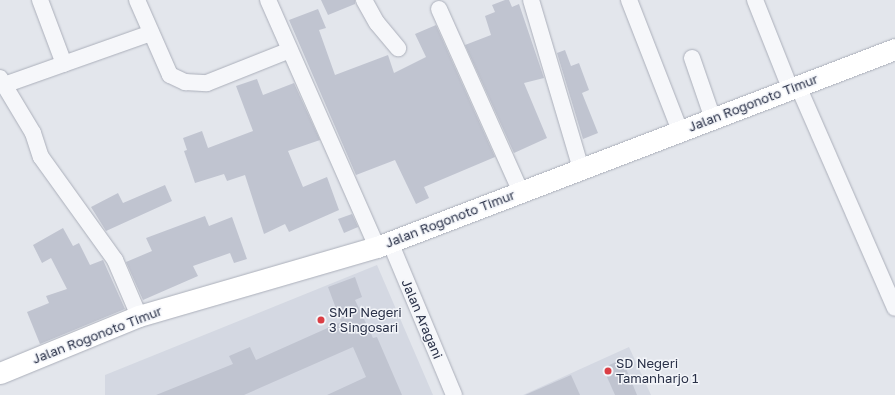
<!DOCTYPE html>
<style>
body{margin:0}
#map{position:relative;width:895px;height:395px;overflow:hidden;background:#e3e6ec;font-family:"Golos Text",sans-serif}
div>[style]{position:absolute}
[style*='--x']{left:calc(var(--x)*1px);top:calc(var(--y)*1px);width:calc(var(--w)*1px);rotate:calc(var(--a)*1deg)}
.built>*{inset:0;background:#d4d8e2}
.building>*{inset:0;background:#c0c4d0}
.roads{filter:drop-shadow(0 0 1px #abafba) drop-shadow(0 0 1px #abafba)}
.minor>*{height:16px;margin:-8px;padding:0 8px;transform-origin:8px;border-radius:8px;background:#f6f7fa}
.major>*{height:21px;margin:-10.5px;padding:0 10.5px;transform-origin:10.5px;border-radius:10.5px;background:#fff}
.dots>*{width:11px;height:11px;translate:-50% -50%;box-sizing:border-box;border:2px solid #f3f5f9;border-radius:50%}
span{translate:-50% -50%;white-space:nowrap;text-align:center;line-height:1.15;-webkit-text-stroke:3px #f3f5f9;paint-order:stroke}
.street-label{font-size:13px;color:#293047}
.poi-label{font-size:13px;color:#293047}
.left{translate:0 -50%;text-align:left}
</style>
<div id="map">
<div class="built">
<div style="clip-path:polygon(377px 265px,433px 395px,105px 395px,105px 375px)"></div>
<div style="clip-path:polygon(629px 347px,651px 395px,523px 395px)"></div>
</div>
<div class="building">
<div style="clip-path:polygon(321px 0,355px 0,355px 4px,328px 15px)"></div>
<div style="clip-path:polygon(505px 0,509px 0,512px 7px,519px 4px,544px 78px,524px 83px,547px 138px,514px 153px,465px 45px,491px 35px,485px 16px,495px 12px,492px 5px)"></div>
<div style="clip-path:polygon(318px 9px,326px 28px,319px 30px,335px 75px,388px 55px,394px 73px,426px 57px,415px 34px,436px 25px,495px 157px,424px 187px,429px 198px,416px 204px,395px 160px,356px 175px,289px 20px)"></div>
<div style="clip-path:polygon(565px 50px,571px 66px,579px 63px,589px 90px,582px 93px,598px 133px,583px 139px,557px 53px)"></div>
<div style="clip-path:polygon(257px 79px,263px 95px,294px 83px,320px 140px,288px 151px,303px 187px,327px 177px,339px 210px,289px 232px,285px 224px,264px 234px,245px 175px,227px 181px,224px 174px,195px 183px,184px 151px,187px 150px,183px 138px,202px 131px,208px 148px,253px 131px,236px 86px)"></div>
<div style="clip-path:polygon(165px 185px,172px 201px,106px 231px,91px 207px,118px 193px,123px 203px)"></div>
<div style="clip-path:polygon(352px 214px,358px 227px,344px 233px,338px 219px)"></div>
<div style="clip-path:polygon(205px 216px,209px 226px,232px 217px,247px 259px,234px 263px,230px 253px,193px 266px,198px 276px,143px 300px,126px 262px,152px 251px,146px 238px)"></div>
<div style="clip-path:polygon(63px 228px,73px 246px,79px 243px,90px 265px,103px 260px,125px 309px,40px 344px,27px 312px,49px 303px,46px 296px,67px 289px,51px 258px,42px 263px,33px 245px)"></div>
<div style="clip-path:polygon(355px 277px,362px 297px,355px 300px,373px 338px,377px 337px,402px 395px,327px 395px,366px 377px,353px 347px,244px 395px,156px 395px,233px 364px,229px 356px,250px 347px,256px 360px,341px 322px,328px 287px)"></div>
<div style="clip-path:polygon(622px 359px,637px 395px,615px 395px,603px 368px)"></div>
<div style="clip-path:polygon(571px 375px,580px 395px,525px 395px)"></div>
</div>
<div class="roads">
<div class="minor">
<div style="--x:40;--y:0;--w:68;--a:69.4"></div>
<div style="--x:137;--y:0;--w:82;--a:66.3"></div>
<div style="--x:170;--y:75;--w:17;--a:25"></div>
<div style="--x:185;--y:82;--w:22;--a:3"></div>
<div style="--x:207;--y:83;--w:89;--a:-21.7"></div>
<div style="--x:268;--y:0;--w:270;--a:66.2"></div>
<div style="--x:364;--y:0;--w:26;--a:61"></div>
<div style="--x:377;--y:23;--w:33;--a:50"></div>
<div style="--x:531;--y:0;--w:176;--a:73.5"></div>
<div style="--x:629;--y:0;--w:141;--a:68.7"></div>
<div style="--x:755;--y:0;--w:95;--a:68.3"></div>
<div style="--x:439;--y:9;--w:201;--a:65.9"></div>
<div style="--x:692;--y:58;--w:65;--a:71"></div>
<div style="--x:0;--y:78;--w:64;--a:59"></div>
<div style="--x:33;--y:133;--w:25;--a:72"></div>
<div style="--x:41;--y:157;--w:127;--a:54.3"></div>
<div style="--x:115;--y:260;--w:61;--a:66.8"></div>
<div style="--x:4;--y:85;--w:156;--a:-19.5"></div>
<div style="--x:798;--y:86;--w:242;--a:66.4"></div>
<div style="--x:390;--y:242;--w:166;--a:67.3"></div>
</div>
<div class="major">
<div style="--x:0;--y:373;--w:150;--a:-22.3"></div>
<div style="--x:139;--y:316;--w:248;--a:-16.2"></div>
<div style="--x:377;--y:247;--w:555;--a:-20.92"></div>
</div>
</div>
<div class="dots">
<div style="left:321px;top:320px;background:#db3e45"></div>
<div style="left:608px;top:371px;background:#db3e45"></div>
</div>
<div class="street-label">
<span style="left:753px;top:103px;rotate:-21deg">Jalan Rogonoto Timur</span>
<span style="left:450px;top:219px;rotate:-21deg">Jalan Rogonoto Timur</span>
<span style="left:422px;top:319px;rotate:67deg">Jalan Aragani</span>
<span style="left:97px;top:335px;rotate:-21deg">Jalan Rogonoto Timur</span>
</div>
<div class="poi-label">
<span class="left" style="left:329px;top:320px">SMP Negeri<br>3 Singosari</span>
<span class="left" style="left:616px;top:371px">SD Negeri<br>Tamanharjo 1</span>
</div>
</div>
